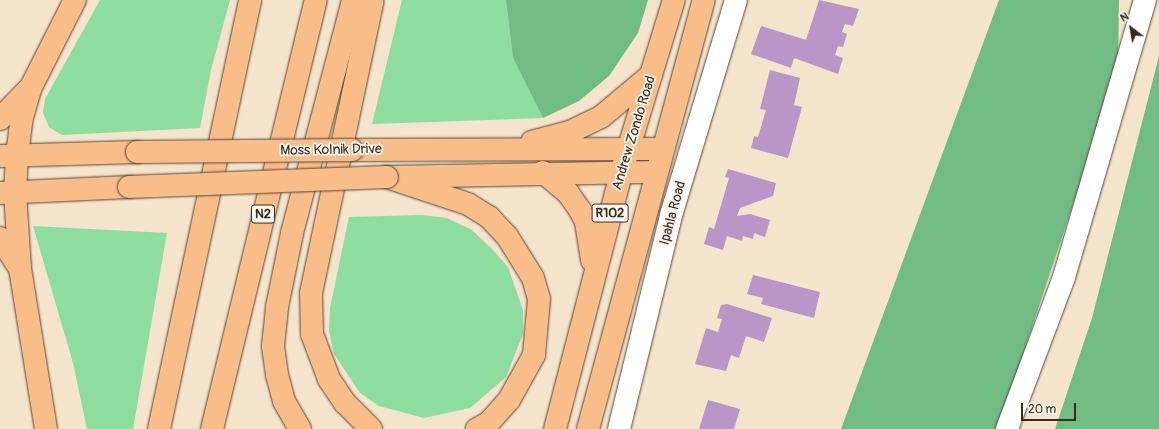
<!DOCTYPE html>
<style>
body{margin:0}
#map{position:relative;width:1159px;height:429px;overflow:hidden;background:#f4e4cb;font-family:Pangolin,sans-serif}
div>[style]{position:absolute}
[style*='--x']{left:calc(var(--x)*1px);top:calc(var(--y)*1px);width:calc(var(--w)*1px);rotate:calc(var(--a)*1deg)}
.green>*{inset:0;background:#8cdd9e}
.forest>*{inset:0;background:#71bc85}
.building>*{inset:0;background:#ba95c8}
.roads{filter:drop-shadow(0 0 1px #574638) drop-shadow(0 0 1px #574638)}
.minor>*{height:22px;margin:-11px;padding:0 11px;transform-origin:11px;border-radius:11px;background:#fff}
.major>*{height:22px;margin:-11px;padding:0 11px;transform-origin:11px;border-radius:11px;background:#f9bd89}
.highway>*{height:22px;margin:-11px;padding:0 11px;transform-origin:11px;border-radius:11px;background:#f9bd89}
.bridges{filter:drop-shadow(0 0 1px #574638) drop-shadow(0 0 1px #574638)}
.major-bridge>*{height:22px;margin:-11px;padding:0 11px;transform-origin:11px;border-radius:11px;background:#f9bd89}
span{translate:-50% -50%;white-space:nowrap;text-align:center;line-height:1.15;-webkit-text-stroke:3.5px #fbf7ec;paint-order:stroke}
.shield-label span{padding:1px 3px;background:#fbf7ec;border:1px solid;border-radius:3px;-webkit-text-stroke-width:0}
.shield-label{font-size:13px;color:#3b2a1e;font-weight:700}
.street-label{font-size:14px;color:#3b2a1e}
.north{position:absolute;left:1111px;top:8px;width:40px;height:40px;-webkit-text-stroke:3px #fbf7ec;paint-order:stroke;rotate:329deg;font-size:11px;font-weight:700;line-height:16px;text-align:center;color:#3b2a1e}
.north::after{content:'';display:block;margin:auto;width:14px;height:18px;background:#3b2a1e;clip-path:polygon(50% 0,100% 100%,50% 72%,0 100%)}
.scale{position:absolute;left:1021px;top:403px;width:55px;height:18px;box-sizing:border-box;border:2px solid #3b2a1e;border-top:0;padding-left:5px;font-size:12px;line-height:14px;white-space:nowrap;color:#3b2a1e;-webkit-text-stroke:3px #fbf7ec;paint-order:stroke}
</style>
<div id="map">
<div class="green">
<div style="clip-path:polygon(100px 0,230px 0,211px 70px,200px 128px,62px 135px,49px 127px,43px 113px,45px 99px)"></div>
<div style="clip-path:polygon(402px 0,506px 0,513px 58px,543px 118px,372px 124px)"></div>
<div style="clip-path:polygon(422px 215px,447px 218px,472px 230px,492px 249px,508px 267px,523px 310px,523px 334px,506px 377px,470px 408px,424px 418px,379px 406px,360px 393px,334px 354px,329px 331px,330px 308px,349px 217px)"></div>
<div style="clip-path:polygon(33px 226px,167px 233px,133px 429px,87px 429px,73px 363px)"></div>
</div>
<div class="forest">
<div style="clip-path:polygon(506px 0,648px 0,638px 33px,609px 76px,579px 101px,543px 118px,513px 58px)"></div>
<div style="clip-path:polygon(999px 0,1119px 0,1118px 70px,998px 429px,841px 429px)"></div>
<div style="clip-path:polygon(1159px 56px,1159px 429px,1055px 429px,1092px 318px)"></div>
</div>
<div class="building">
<div style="clip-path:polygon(819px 0,859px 9px,853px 26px,845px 24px,842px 32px,847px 34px,843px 47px,838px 46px,835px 55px,843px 58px,838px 74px,794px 58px,791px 68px,751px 54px,761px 26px,806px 40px)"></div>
<div style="clip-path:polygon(770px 70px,800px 78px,794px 105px,802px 107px,788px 158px,751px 148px,754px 136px,758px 137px,766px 110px,760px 109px)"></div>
<div style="clip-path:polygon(728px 169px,776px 183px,773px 196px,740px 208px,737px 216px,750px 214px,770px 220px,765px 237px,754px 233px,753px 239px,743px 236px,742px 241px,727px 236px,723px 250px,704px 244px,709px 227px,714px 229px,729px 178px,725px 177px)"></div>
<div style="clip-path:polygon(753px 275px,820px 292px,814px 318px,761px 304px,763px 298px,747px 294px)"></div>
<div style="clip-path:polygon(727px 304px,772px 318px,764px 342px,746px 336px,739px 358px,731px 355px,726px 371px,695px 364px,706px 328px,718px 332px,722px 319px,717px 318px,721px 305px)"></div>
<div style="clip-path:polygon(708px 400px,740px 409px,734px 429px,699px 429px)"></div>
</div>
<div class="roads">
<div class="minor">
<div style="--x:619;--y:429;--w:223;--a:-76.3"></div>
<div style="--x:672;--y:212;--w:221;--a:-73.2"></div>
<div style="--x:1007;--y:429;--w:162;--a:-69.4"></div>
<div style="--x:1064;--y:277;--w:289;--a:-73.7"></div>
</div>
<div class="major">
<div style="--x:532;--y:142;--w:39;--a:-15"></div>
<div style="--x:570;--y:132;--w:34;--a:-26"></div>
<div style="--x:601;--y:117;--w:65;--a:-40"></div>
<div style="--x:352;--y:150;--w:309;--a:-0.2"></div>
<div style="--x:0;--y:156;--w:137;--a:-1.7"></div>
<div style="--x:543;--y:172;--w:33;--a:40"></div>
<div style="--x:568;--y:193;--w:21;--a:55"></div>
<div style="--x:580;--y:210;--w:13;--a:63"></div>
<div style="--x:586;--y:222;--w:39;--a:81"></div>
<div style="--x:389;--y:177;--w:267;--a:-1.1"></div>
<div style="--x:0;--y:193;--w:129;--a:-2.7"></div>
<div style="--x:555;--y:429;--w:264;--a:-75.5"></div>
<div style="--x:621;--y:173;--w:181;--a:-73"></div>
<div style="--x:588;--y:429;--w:444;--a:-74.9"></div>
</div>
<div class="highway">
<div style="--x:0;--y:119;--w:40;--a:-46"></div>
<div style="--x:387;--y:177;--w:85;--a:18.4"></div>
<div style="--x:468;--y:204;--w:25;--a:32"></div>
<div style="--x:489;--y:217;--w:26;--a:47"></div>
<div style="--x:507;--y:236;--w:49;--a:58.2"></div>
<div style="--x:533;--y:278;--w:22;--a:74"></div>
<div style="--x:539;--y:299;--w:56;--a:95.1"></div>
<div style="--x:534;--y:355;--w:51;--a:119.1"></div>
<div style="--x:509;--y:400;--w:31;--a:132"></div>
<div style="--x:488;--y:423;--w:13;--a:151"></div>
<div style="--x:0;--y:238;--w:35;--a:57"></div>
<div style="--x:46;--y:429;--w:163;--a:-99.2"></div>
<div style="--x:20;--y:268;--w:75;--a:-93.8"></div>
<div style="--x:15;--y:193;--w:37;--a:-87"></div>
<div style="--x:17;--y:156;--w:35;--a:-83"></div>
<div style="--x:21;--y:121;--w:35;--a:-74"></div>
<div style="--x:31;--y:87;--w:97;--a:-63.2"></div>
<div style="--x:159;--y:429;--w:439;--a:-78"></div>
<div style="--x:212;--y:429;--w:441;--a:-76.4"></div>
<div style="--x:300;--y:429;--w:32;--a:-120"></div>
<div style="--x:284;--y:401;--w:27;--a:-105"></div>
<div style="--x:277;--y:375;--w:29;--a:-98"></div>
<div style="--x:273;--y:346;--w:39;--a:-84"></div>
<div style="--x:277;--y:307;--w:76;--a:-78.5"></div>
<div style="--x:292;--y:233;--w:241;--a:-75.3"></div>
<div style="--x:371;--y:429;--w:37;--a:-135"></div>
<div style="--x:345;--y:403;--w:29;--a:-124"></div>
<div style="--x:329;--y:379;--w:48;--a:-110.7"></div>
<div style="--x:312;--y:334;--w:41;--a:-91.4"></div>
<div style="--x:311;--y:293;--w:299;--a:-78.1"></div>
</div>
</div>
<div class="bridges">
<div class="major-bridge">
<div style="--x:137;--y:152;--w:215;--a:-0.5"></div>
<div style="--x:129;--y:187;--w:258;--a:-2.2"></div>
</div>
</div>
<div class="shield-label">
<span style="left:610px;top:213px">R102</span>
<span style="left:263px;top:214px">N2</span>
</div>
<div class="street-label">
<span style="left:634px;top:133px;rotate:-73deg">Andrew Zondo Road</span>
<span style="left:331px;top:150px;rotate:-1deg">Moss Kolnik Drive</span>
<span style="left:673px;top:213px;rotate:-75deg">Ipahla Road</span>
</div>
<div class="north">N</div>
<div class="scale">20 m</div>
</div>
